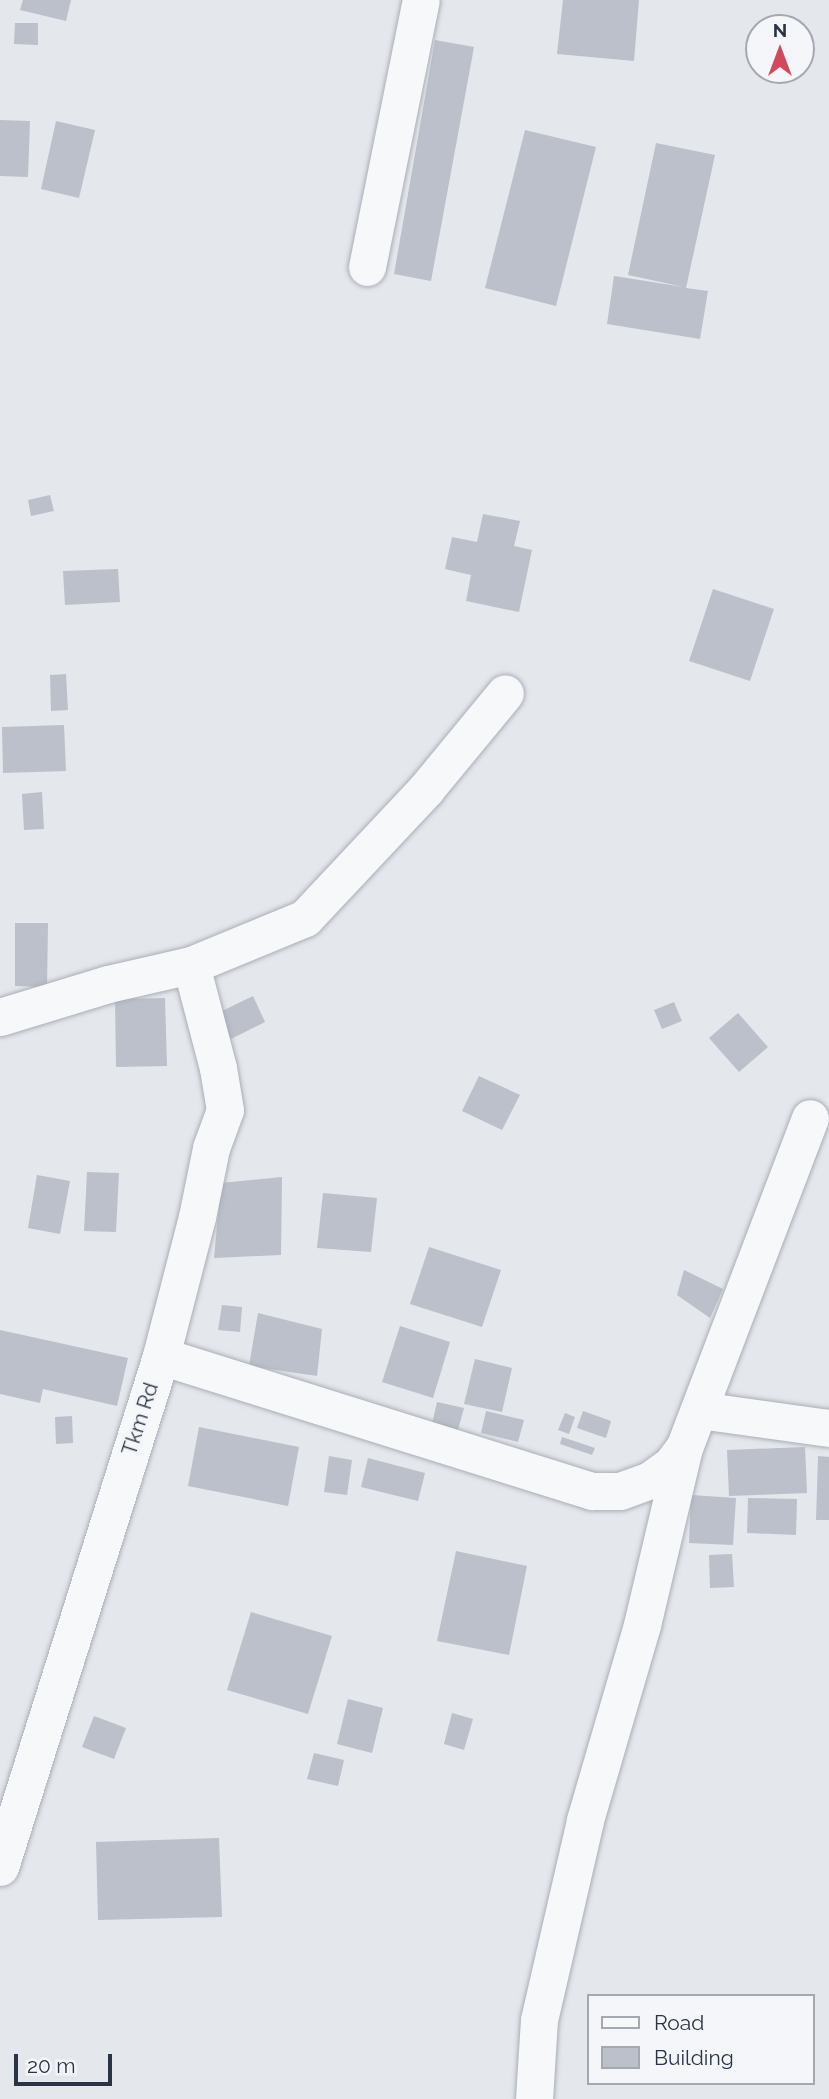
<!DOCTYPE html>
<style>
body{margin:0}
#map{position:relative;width:829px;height:2099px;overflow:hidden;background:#e4e7ec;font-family:Raleway,sans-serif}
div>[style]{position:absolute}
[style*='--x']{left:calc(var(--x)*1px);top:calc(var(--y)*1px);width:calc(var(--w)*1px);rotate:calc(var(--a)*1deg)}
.building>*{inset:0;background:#bbc0ca}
.roads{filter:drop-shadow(0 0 2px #a9aeb7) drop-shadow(0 0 2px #a9aeb7)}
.minor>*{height:37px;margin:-18.5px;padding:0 18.5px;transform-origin:18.5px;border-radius:18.5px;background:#f7f8fa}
span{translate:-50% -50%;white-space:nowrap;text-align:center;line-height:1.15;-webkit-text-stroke:6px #f4f6f9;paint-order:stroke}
.street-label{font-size:21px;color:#2b3445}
.legend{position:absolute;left:587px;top:1994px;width:228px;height:91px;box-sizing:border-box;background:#f4f6f9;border:2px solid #a4a8b1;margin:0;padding:9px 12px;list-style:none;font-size:21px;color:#2b3445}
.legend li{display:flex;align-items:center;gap:14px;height:35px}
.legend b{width:35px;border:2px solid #a4a8b1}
.north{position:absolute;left:745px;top:14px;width:70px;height:70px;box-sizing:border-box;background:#f4f6f9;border:2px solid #a4a8b1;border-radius:50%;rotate:0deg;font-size:19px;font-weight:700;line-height:28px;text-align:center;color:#2b3445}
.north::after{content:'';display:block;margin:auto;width:24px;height:32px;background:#d1495b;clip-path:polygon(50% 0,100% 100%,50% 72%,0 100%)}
.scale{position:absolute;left:14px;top:2054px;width:98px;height:32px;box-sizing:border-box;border:4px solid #2b3445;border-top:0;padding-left:9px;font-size:21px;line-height:24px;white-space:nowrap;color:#2b3445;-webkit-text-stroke:5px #f4f6f9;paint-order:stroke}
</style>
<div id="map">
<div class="building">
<div style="clip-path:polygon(23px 0,71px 0,66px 21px,20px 10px)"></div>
<div style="clip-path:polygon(563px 0,639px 0,634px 61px,557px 54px)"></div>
<div style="clip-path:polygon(15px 23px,38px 23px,38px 45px,14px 44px)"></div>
<div style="clip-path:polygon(435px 40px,474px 47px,431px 281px,394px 274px)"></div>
<div style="clip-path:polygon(0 120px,30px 121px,28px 177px,0 176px)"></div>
<div style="clip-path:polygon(56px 121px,95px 130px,79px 198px,41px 189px)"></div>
<div style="clip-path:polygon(525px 130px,596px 147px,556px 306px,485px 288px)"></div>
<div style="clip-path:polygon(656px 143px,715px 155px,686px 288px,708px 291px,700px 339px,607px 324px,614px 276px,684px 287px,628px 275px)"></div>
<div style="clip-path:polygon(50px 495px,54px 511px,31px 516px,28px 500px)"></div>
<div style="clip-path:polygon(483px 514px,520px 521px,514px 546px,532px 550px,519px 612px,466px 601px,471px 575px,445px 569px,452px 537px,477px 542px)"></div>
<div style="clip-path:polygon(118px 569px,120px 602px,65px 605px,63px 571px)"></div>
<div style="clip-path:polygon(713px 589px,774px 609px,750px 681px,689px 661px)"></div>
<div style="clip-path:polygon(66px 674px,68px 710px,51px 711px,50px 675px)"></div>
<div style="clip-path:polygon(64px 725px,66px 771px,3px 773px,2px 727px)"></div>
<div style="clip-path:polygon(42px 792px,44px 829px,24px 830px,22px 794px)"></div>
<div style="clip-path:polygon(15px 923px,48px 923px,47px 987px,15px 986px)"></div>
<div style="clip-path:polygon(253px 996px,265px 1022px,231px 1039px,218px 1013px)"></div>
<div style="clip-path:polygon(165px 998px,167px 1066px,116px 1067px,115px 999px)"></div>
<div style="clip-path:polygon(674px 1002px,682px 1021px,662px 1029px,654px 1010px)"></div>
<div style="clip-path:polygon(738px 1013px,768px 1047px,739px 1072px,709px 1038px)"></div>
<div style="clip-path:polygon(479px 1076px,520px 1095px,502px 1130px,462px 1111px)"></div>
<div style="clip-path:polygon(87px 1172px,119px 1173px,116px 1232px,84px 1231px)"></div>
<div style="clip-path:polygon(37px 1175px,70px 1181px,60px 1234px,28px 1228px)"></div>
<div style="clip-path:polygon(282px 1177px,281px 1255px,214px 1258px,221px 1183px)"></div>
<div style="clip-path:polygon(323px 1193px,377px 1198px,371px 1252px,317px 1248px)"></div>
<div style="clip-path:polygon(429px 1247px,501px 1270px,482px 1327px,410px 1304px)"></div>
<div style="clip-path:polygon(684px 1270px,723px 1289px,710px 1318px,677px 1295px)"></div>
<div style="clip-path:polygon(222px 1305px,242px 1307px,240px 1332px,218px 1330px)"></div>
<div style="clip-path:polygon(258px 1313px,322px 1329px,317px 1376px,249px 1366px)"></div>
<div style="clip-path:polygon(400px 1326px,450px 1342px,433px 1398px,382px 1382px)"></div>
<div style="clip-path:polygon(0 1330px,128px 1358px,117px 1406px,43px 1389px,40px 1403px,0 1394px)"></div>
<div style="clip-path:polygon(475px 1359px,512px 1368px,502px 1412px,464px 1404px)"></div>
<div style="clip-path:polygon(437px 1402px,464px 1408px,458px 1430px,432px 1424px)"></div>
<div style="clip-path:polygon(486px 1411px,524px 1420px,518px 1442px,481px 1433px)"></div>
<div style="clip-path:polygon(583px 1411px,611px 1421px,606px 1438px,577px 1428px)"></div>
<div style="clip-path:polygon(565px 1413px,575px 1417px,569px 1434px,558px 1430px)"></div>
<div style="clip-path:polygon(72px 1416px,73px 1443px,56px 1444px,55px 1417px)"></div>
<div style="clip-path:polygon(199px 1427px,299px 1447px,288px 1506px,188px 1486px)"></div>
<div style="clip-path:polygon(562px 1437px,595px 1448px,592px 1455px,560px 1444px)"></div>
<div style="clip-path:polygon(805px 1447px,807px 1493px,729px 1496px,727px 1450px)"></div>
<div style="clip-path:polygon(329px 1456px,352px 1460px,347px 1495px,324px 1492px)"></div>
<div style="clip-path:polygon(818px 1456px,829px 1457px,829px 1520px,816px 1520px)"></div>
<div style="clip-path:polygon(368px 1458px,425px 1473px,418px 1501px,361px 1487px)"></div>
<div style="clip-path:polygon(691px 1495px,736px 1498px,733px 1545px,689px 1543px)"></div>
<div style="clip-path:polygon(748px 1498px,797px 1499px,796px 1535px,747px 1533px)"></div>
<div style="clip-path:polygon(456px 1551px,527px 1566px,509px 1655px,437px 1641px)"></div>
<div style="clip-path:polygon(732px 1554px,734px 1587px,710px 1588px,709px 1555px)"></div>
<div style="clip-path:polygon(251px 1612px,332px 1636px,308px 1714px,227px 1690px)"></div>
<div style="clip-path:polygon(348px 1699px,383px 1708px,372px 1753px,337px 1744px)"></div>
<div style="clip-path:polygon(452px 1713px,473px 1719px,464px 1750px,444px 1744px)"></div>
<div style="clip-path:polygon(94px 1716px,126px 1728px,114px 1759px,82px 1747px)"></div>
<div style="clip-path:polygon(314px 1753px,344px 1760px,338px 1786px,307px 1779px)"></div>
<div style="clip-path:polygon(219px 1838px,222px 1917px,98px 1920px,96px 1842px)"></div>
</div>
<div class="roads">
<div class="minor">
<div style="--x:367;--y:267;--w:272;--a:-78.6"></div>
<div style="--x:0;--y:1017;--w:113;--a:-17"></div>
<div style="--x:108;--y:984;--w:85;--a:-12.9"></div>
<div style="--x:191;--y:965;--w:123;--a:-22.4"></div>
<div style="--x:305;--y:918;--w:177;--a:-46.8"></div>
<div style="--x:426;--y:789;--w:124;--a:-50.5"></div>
<div style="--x:161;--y:1356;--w:452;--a:17.4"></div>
<div style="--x:592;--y:1491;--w:28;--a:0"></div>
<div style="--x:620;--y:1491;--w:32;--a:-20"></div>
<div style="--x:650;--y:1480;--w:26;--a:-36"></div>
<div style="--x:671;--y:1465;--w:21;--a:-53"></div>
<div style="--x:684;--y:1448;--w:353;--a:-69.1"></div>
<div style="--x:699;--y:1410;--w:131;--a:7.9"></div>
<div style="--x:0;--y:1867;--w:536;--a:-72.51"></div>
<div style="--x:161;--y:1356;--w:144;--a:-75.5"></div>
<div style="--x:197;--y:1217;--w:70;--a:-78.5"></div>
<div style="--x:211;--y:1148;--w:40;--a:-69.8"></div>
<div style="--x:225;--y:1110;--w:43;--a:-99.5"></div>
<div style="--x:218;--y:1068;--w:106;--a:-104.7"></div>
<div style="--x:534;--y:2099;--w:79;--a:-86.4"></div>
<div style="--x:539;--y:2020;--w:205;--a:-77"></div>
<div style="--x:585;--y:1820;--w:203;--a:-73.7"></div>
<div style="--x:642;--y:1625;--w:182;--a:-76.7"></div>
</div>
</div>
<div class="street-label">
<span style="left:140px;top:1419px;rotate:-72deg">Tkm Rd</span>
</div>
<ul class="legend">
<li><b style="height:9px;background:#f7f8fa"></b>Road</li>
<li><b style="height:19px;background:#bbc0ca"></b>Building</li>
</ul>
<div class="north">N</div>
<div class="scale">20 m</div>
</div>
